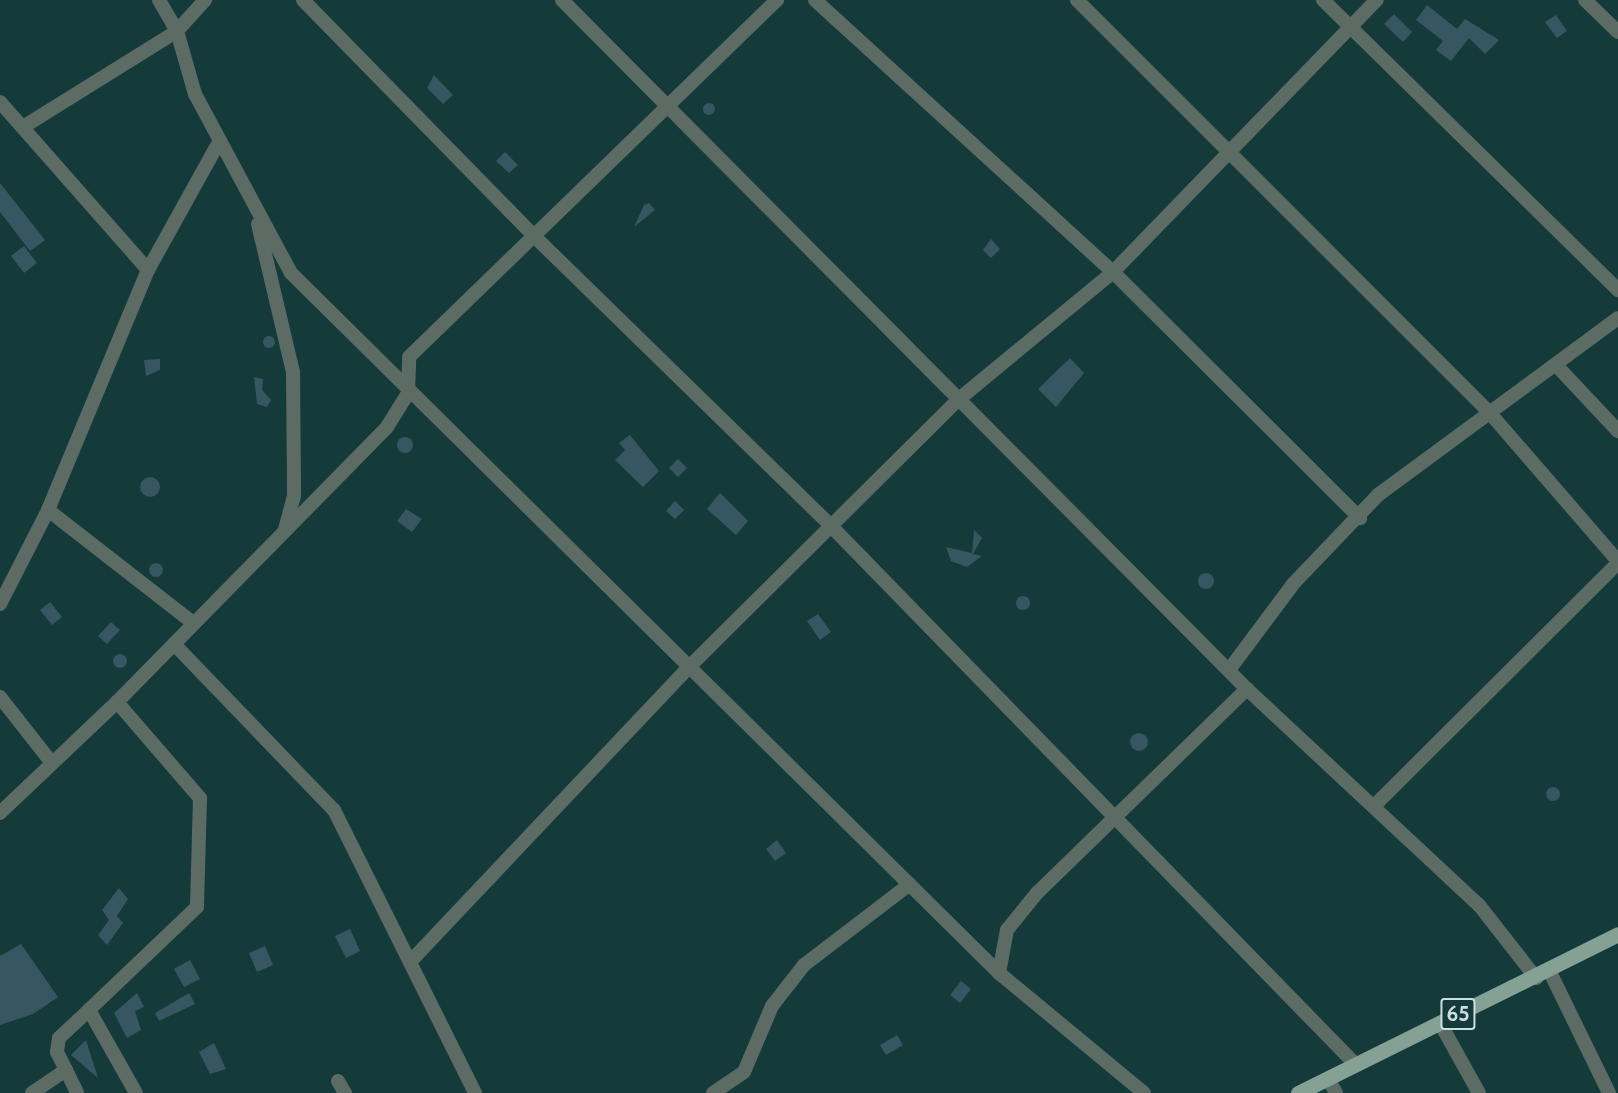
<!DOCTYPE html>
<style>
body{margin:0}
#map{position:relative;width:1618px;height:1093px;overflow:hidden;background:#153a3a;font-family:Cabin,sans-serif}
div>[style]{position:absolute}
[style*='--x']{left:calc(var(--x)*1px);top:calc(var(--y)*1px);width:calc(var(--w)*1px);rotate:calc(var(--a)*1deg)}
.building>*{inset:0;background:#365761}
.round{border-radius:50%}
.street>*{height:14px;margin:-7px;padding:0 7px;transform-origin:7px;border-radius:7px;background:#5d6b65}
.primary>*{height:15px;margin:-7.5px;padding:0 7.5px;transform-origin:7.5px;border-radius:7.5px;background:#85a094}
span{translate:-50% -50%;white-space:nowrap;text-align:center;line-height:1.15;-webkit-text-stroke:5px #153a3a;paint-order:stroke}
.shield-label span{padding:2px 4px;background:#153a3a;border:2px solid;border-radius:4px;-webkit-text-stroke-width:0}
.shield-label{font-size:21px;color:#cbdfde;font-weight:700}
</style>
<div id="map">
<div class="building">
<div style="clip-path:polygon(1427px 5px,1457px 29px,1465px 19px,1499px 40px,1485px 54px,1469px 38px,1451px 61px,1436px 50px,1443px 41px,1416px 20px)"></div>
<div style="clip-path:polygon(1394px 14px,1412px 32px,1403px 42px,1384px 24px)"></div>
<div style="clip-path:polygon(1556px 15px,1567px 31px,1557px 38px,1545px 22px)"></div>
<div style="clip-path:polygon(434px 75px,453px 95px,443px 104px,427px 88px)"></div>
<div class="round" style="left:703px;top:103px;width:12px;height:12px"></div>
<div style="clip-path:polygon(505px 152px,518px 165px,509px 173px,496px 161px)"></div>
<div style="clip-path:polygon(0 183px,45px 240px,30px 251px,0 212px)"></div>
<div style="clip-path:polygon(649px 203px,655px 210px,634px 227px,644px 205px)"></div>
<div style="clip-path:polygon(991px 239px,1000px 249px,991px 258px,983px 250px)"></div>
<div style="clip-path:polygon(24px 246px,37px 263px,24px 273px,11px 256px)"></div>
<div class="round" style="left:263px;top:336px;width:12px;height:12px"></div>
<div style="clip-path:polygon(1070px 358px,1084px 373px,1056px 407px,1038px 389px)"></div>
<div style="clip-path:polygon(160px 359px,160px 370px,146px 376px,144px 360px)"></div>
<div style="clip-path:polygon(254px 377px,263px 379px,262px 390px,271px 400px,267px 407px,257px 404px)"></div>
<div style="clip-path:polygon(630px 435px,659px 471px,643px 487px,615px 460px,625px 450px,619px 443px)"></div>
<div class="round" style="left:397px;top:437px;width:16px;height:16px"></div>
<div style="clip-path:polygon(678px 459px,687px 468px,678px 477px,669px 468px)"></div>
<div class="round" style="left:140px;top:477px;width:20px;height:20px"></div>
<div style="clip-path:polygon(720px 493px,748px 521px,736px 535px,707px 509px)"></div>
<div style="clip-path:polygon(675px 501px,684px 510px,675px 519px,666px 511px)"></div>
<div style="clip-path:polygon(406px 509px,422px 519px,412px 532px,397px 521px)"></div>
<div style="clip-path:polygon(974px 530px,982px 538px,973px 554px,982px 556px,967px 567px,951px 561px,946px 547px,972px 553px)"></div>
<div class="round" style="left:149px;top:563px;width:14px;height:14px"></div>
<div class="round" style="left:1198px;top:573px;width:16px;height:16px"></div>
<div class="round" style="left:1016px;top:596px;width:14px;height:14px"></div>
<div style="clip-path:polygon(50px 602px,62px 617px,52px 625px,40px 610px)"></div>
<div style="clip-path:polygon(818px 614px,831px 632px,820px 640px,807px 621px)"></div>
<div style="clip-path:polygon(111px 622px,120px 630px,107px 644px,98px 636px)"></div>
<div class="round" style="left:113px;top:654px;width:14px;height:14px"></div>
<div class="round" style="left:1130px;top:733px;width:18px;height:18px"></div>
<div class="round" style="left:1546px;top:787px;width:14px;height:14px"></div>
<div style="clip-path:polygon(777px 840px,786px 853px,775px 861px,766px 849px)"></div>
<div style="clip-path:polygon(119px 888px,128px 899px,117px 916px,123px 923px,107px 945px,98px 935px,109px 920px,102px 910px)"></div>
<div style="clip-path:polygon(350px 929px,360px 951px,346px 958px,335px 936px)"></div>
<div style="clip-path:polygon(21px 944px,58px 997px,33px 1014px,0 1025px,0 956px)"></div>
<div style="clip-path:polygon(265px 946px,273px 965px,257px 972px,249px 953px)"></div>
<div style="clip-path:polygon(190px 960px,200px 979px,184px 987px,174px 969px)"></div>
<div style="clip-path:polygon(961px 981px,971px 989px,960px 1003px,950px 995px)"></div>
<div style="clip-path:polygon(137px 993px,144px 1007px,135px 1011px,141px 1030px,127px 1038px,114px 1013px)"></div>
<div style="clip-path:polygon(189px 993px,195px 1004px,159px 1021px,155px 1013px)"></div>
<div style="clip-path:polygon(897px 1035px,903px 1045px,886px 1055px,880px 1045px)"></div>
<div style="clip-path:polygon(86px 1040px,98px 1078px,71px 1055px)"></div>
<div style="clip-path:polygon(214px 1043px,226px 1069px,210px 1074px,199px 1052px)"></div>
</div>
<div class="street">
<div style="--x:159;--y:0;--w:36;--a:60"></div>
<div style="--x:177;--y:31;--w:66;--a:74.1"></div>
<div style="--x:195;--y:94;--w:203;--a:61.8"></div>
<div style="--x:291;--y:273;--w:996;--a:44.67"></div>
<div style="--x:999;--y:973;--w:188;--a:39.6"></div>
<div style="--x:303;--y:0;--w:330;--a:45.6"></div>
<div style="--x:534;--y:236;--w:415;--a:44.3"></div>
<div style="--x:831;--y:526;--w:752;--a:45.75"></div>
<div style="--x:562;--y:0;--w:972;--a:45.17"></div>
<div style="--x:1247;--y:689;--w:317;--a:43"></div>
<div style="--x:1479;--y:905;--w:93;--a:52"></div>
<div style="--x:815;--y:0;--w:403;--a:42.4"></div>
<div style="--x:1113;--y:272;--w:349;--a:44.9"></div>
<div style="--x:1077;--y:0;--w:581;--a:45"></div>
<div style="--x:1488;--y:411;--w:198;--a:49.1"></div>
<div style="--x:1323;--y:0;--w:414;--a:44.5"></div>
<div style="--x:1585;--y:0;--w:46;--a:44.1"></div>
<div style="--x:0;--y:102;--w:224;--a:48.6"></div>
<div style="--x:23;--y:127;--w:181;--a:-31.9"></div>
<div style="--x:177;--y:31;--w:42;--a:-47.9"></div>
<div style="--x:258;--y:224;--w:152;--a:76.7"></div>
<div style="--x:293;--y:372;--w:124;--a:89.5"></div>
<div style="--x:294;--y:496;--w:35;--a:105"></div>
<div style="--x:1556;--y:365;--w:91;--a:46.8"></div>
<div style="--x:48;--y:510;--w:184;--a:37.9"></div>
<div style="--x:0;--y:604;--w:106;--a:-62.9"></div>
<div style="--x:48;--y:510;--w:260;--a:-67.4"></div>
<div style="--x:148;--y:270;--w:146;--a:-61"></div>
<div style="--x:174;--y:644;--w:231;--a:46.1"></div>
<div style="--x:334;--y:810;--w:316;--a:63.5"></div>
<div style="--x:1229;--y:670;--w:107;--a:-53.3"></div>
<div style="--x:1293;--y:584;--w:123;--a:-46.3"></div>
<div style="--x:1378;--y:495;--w:298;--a:-36.4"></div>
<div style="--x:0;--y:697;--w:84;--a:51.8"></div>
<div style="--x:117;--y:702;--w:127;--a:49.2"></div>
<div style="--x:200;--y:798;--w:109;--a:91.6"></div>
<div style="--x:197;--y:907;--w:149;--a:136.4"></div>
<div style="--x:89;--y:1010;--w:95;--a:60.5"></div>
<div style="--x:1376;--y:804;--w:342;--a:-44.9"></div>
<div style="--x:0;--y:813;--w:161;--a:-43.5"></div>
<div style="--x:117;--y:702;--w:385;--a:-45.5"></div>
<div style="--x:387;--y:427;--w:40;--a:-58"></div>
<div style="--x:408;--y:393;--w:36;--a:-88"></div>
<div style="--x:409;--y:357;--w:513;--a:-44.13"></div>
<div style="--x:410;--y:962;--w:409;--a:-46.6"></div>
<div style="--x:691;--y:665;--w:378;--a:-44.8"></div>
<div style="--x:959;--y:399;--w:200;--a:-39.5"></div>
<div style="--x:1113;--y:272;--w:379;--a:-45.9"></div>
<div style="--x:1549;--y:970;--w:137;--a:64"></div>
<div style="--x:999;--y:973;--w:44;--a:-79.5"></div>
<div style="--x:1007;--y:930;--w:48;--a:-51"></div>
<div style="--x:1037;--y:893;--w:293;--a:-44.2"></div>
<div style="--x:1440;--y:1023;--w:80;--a:60.9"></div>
<div style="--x:66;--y:1070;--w:20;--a:-117"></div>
<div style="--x:57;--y:1052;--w:14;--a:-82"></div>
<div style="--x:59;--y:1038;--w:41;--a:-43"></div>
<div style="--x:1328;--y:1079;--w:16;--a:60"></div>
<div style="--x:338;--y:1081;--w:14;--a:60"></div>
<div style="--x:32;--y:1093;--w:41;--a:-34.1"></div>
<div style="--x:66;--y:1070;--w:25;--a:64"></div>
<div style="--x:713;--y:1093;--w:37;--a:-34"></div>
<div style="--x:744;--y:1072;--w:72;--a:-67"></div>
<div style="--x:772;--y:1006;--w:52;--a:-52"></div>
<div style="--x:804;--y:965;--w:133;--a:-37.4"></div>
</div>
<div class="primary">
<div style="--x:1298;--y:1093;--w:357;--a:-26.4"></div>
</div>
<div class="shield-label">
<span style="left:1458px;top:1014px">65</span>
</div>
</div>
